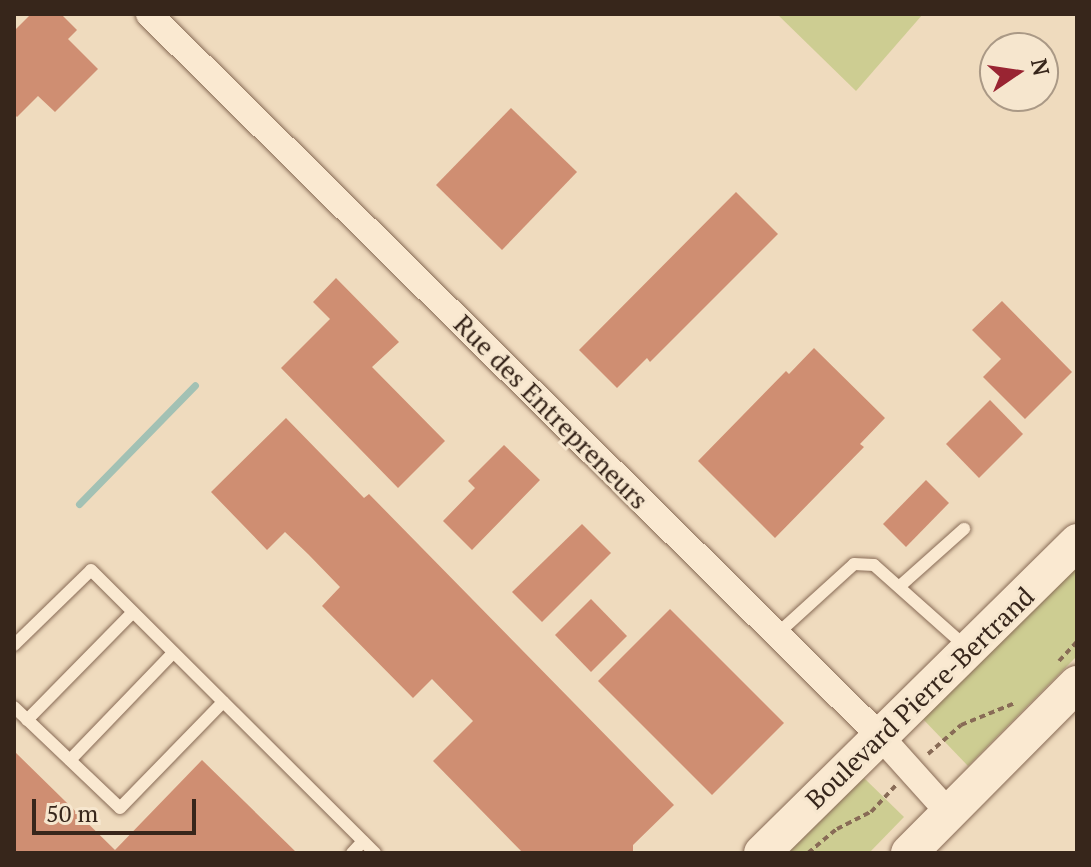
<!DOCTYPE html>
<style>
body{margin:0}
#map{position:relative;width:1091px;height:867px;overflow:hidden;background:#efdbbe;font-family:"PT Serif",serif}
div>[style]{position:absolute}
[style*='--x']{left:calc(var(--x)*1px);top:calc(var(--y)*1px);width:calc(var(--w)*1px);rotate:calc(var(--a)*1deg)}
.green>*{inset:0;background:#cdcd92}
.stream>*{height:7px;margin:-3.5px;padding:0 3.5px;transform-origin:3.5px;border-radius:3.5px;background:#a2c1b4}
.building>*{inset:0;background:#cf8e72}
.path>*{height:4px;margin-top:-2px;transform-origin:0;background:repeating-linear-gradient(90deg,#886b56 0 6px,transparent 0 10px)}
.roads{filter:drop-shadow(0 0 2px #886b56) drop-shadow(0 0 2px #886b56)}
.service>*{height:12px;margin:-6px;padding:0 6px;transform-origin:6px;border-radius:6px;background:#fae9d1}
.minor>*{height:26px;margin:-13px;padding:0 13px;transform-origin:13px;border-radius:13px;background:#fae9d1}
.secondary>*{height:36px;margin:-18px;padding:0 18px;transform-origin:18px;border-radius:18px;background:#fae9d1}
span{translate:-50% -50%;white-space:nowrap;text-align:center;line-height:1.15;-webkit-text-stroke:6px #f6e6ce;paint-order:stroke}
.street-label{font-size:26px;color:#37261b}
.frame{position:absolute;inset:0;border:16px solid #37261b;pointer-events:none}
.north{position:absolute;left:979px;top:32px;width:80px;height:80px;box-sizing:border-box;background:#f6e6ce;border:2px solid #aa9986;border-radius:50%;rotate:77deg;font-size:22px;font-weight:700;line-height:32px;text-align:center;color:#37261b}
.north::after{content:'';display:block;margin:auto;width:28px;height:36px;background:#992432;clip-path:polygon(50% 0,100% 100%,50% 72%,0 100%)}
.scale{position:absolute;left:32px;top:799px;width:164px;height:36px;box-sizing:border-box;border:4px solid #37261b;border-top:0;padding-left:10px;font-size:24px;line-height:28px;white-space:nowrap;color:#37261b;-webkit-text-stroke:6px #f6e6ce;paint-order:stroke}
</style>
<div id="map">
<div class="green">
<div style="clip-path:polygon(777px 14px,923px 14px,856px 91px)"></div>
<div style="clip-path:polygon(1077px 558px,1077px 656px,968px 766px,921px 717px)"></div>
<div style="clip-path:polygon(864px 778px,904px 817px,869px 853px,788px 853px)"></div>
</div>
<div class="stream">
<div style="--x:79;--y:504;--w:166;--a:-45.7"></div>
</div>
<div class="building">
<div style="clip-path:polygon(31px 14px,61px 14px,77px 30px,68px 39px,98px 69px,55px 112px,38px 96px,17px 117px,14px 114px,14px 31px)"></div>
<div style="clip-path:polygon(511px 108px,577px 172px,502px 250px,436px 185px)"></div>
<div style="clip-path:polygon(736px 192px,778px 234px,650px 362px,647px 358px,617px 388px,579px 350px)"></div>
<div style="clip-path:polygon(336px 278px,399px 342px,372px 367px,445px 441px,398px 488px,281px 368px,330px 319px,313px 302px)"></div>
<div style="clip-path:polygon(1002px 301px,1072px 372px,1025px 419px,983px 377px,1001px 359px,972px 330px)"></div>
<div style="clip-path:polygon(814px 348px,885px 418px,860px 444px,864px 447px,775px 538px,698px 461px,786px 371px,789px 374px)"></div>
<div style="clip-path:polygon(990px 400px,1023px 434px,979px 478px,946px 444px)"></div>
<div style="clip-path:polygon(286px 418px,364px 498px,369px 494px,674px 805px,633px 845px,633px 853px,523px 853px,433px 761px,473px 721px,432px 679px,413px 698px,322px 606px,340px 587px,308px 554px,285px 532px,267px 550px,211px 492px)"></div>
<div style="clip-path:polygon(504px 445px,540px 480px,472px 550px,443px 521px,475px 488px,468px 481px)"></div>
<div style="clip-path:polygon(926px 480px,949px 503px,906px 547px,883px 524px)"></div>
<div style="clip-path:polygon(582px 524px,611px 553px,542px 622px,512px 592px)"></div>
<div style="clip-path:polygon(591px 599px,627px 636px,591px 672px,555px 635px)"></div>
<div style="clip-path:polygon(670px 609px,784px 723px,712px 795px,598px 681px)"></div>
<div style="clip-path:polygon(14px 751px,115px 850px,202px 760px,297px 853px,14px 853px)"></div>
</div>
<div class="path">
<div style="--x:1059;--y:661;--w:26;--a:-47"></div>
<div style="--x:928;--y:754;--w:44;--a:-41.3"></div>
<div style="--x:961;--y:725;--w:58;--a:-22.2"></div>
<div style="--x:808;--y:853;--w:38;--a:-40"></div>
<div style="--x:837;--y:829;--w:38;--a:-27"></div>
<div style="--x:871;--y:812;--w:37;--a:-47"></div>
</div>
<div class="roads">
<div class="service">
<div style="--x:900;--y:586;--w:86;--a:-41.7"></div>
<div style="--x:776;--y:635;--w:105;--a:-42.3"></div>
<div style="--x:854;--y:564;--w:20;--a:3"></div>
<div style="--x:874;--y:565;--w:123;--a:41.7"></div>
<div style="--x:14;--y:645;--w:107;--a:-44.2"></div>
<div style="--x:91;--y:570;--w:401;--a:44.9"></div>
<div style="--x:14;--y:707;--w:146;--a:43.6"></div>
<div style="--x:120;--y:808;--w:148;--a:-45.8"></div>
<div style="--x:27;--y:720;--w:151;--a:-45.5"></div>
<div style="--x:70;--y:760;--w:149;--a:-46.1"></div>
<div style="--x:352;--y:853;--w:16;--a:-47"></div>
</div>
<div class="minor">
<div style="--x:149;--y:14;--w:1027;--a:44.65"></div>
<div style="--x:880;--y:736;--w:103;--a:48.1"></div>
</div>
<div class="secondary">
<div style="--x:762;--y:853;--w:443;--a:-44.6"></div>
<div style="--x:909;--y:853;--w:238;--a:-45.2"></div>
</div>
</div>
<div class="street-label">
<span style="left:551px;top:412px;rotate:45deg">Rue des Entrepreneurs</span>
<span style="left:920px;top:698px;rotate:-44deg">Boulevard Pierre-Bertrand</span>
</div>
<div class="frame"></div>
<div class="north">N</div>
<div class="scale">50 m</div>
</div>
